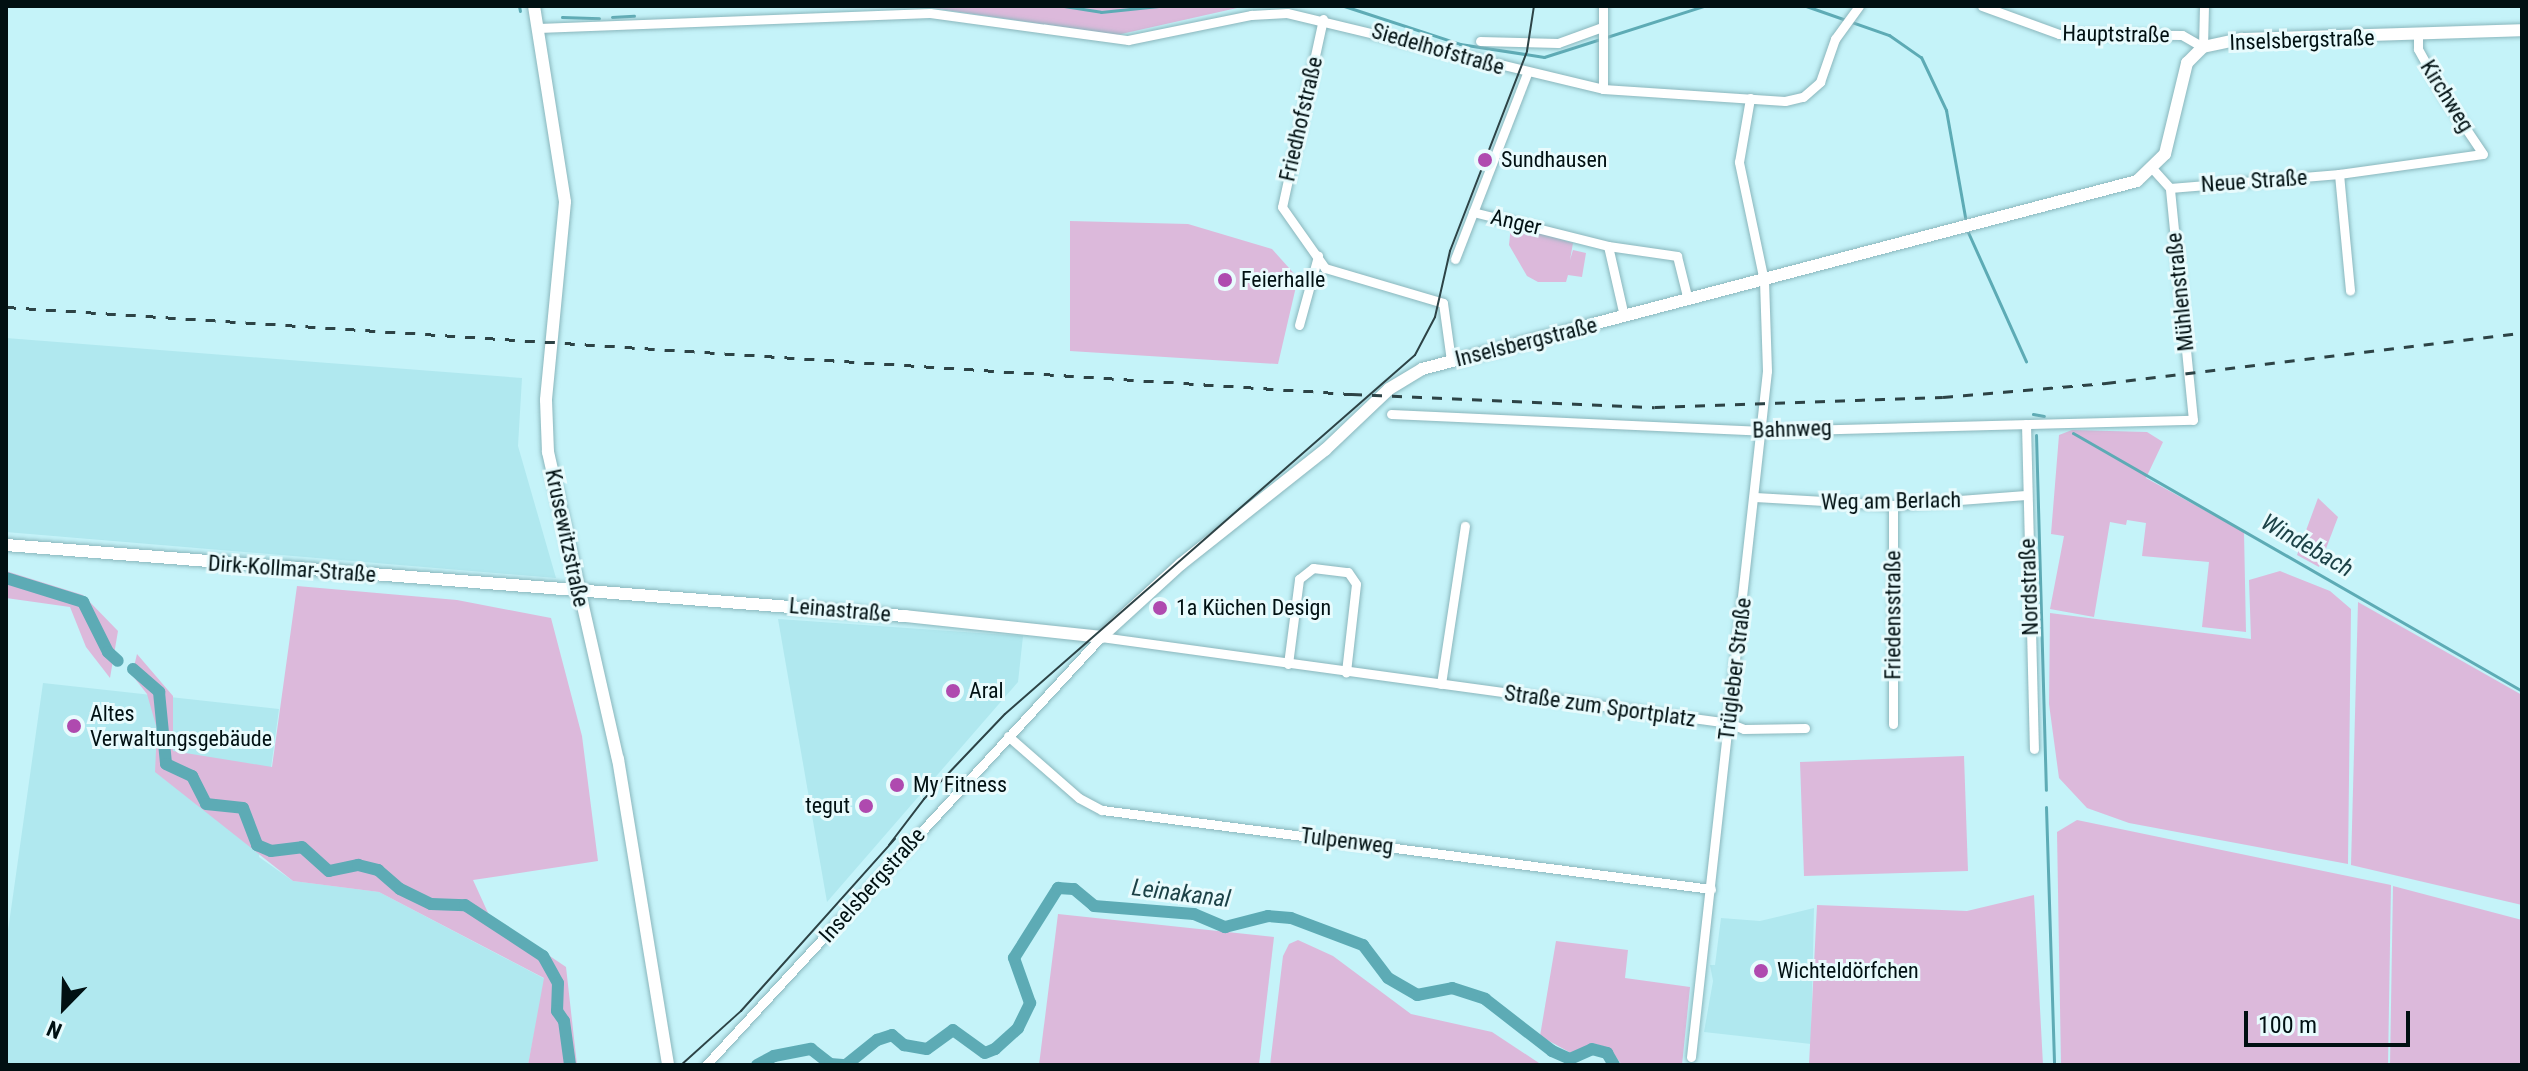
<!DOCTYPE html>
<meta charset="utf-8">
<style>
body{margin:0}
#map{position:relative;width:2528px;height:1071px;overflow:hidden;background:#c5f3f9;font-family:"Roboto Condensed",sans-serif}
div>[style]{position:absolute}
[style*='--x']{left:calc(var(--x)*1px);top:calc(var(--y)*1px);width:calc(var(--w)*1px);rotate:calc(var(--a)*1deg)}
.built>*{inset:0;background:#b0e8ef}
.green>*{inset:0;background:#dcb9db}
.stream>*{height:3px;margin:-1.5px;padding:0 1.5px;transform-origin:1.5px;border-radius:1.5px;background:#5dabb5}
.canal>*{height:12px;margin:-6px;padding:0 6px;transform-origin:6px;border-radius:6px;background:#5dabb5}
.roads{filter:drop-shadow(0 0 2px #8ab6bc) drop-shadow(0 0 2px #8ab6bc)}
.street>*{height:9px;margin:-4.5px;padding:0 4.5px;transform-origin:4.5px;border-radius:4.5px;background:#fff}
.secondary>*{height:12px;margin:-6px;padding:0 6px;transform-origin:6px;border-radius:6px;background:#fff}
.tram>*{height:2px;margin:-1px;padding:0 1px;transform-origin:1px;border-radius:1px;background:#2d4346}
.rail>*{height:3px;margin-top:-1.5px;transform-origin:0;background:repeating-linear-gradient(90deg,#2d4346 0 10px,transparent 0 20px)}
.dots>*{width:22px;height:22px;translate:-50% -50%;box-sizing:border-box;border:4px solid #e8fbfd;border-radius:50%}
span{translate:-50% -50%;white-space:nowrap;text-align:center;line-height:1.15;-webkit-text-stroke:6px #e8fbfd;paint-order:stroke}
.street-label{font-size:22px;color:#011012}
.poi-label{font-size:22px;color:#011012}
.left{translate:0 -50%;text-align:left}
.right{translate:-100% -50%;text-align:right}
.water-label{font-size:24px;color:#1d4247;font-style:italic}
.frame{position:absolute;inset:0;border:8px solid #011012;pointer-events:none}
.north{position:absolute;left:24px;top:967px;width:80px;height:80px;-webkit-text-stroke:6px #e8fbfd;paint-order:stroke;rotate:203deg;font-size:22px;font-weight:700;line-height:32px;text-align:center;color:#011012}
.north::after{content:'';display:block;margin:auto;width:28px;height:36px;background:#011012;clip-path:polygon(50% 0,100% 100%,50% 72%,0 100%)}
.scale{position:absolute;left:2244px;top:1011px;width:166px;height:36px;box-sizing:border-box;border:4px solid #011012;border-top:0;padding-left:10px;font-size:24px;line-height:28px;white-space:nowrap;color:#011012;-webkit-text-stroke:6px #e8fbfd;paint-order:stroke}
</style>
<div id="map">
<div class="built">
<div style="clip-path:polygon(6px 338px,522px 378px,518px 446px,556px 578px,6px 532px)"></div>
<div style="clip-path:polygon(778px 619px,1023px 636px,1018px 682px,827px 902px)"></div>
<div style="clip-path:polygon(43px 683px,279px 709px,259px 857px,293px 881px,379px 892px,545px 979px,528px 1065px,6px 1065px,6px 945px)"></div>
<div style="clip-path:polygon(1814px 908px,1811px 1044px,1704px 1032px,1713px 981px,1710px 965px,1715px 965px,1721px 918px,1760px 921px)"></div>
</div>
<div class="green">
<div style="clip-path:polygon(918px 6px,1246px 6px,1117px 35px)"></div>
<div style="clip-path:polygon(1070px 221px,1188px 224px,1272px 249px,1298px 278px,1278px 364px,1070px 351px)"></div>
<div style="clip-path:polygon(1511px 225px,1573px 243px,1570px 260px,1573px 250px,1586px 253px,1582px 277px,1568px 275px,1566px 282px,1538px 282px,1527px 276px,1509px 245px)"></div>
<div style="clip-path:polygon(2072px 430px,2147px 432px,2163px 442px,2146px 478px,2244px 532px,2246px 632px,2202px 627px,2209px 562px,2142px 556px,2146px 523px,2127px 520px,2126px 525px,2110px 522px,2094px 617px,2050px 609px,2064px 536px,2051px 534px,2059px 435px)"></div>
<div style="clip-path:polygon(2318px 498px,2338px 517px,2319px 567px,2297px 555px)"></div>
<div style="clip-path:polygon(6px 571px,83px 595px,118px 631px,110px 678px,86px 647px,70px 607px,6px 598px)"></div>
<div style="clip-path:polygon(2280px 571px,2330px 591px,2351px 609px,2348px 864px,2129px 823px,2087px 808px,2059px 778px,2049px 704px,2050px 613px,2251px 639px,2249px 580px)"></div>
<div style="clip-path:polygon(297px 586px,457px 600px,551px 618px,582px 736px,598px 861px,473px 880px,489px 915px,566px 967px,577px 1065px,528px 1065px,544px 978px,379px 892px,293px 881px,155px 772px,157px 729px,147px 694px,132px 675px,137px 654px,173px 696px,173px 751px,272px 767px)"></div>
<div style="clip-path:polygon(2358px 602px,2522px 695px,2522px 905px,2351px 865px)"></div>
<div style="clip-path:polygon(1964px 756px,1968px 871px,1804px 876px,1800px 762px)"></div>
<div style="clip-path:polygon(2077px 820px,2391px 885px,2388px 1065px,2061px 1065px,2057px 832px)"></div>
<div style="clip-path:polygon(2393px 886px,2522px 920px,2522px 1065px,2390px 1065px)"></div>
<div style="clip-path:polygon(2034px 895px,2043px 1065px,1809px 1065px,1817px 905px,1967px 911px)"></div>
<div style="clip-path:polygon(1058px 914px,1274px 937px,1259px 1065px,1039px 1065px)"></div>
<div style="clip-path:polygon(1298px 940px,1333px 956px,1411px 1014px,1492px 1032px,1542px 1065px,1270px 1065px,1283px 956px,1289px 944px)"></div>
<div style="clip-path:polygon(1556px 941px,1628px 950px,1625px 978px,1690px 987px,1682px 1065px,1622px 1065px,1609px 1048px,1592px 1043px,1571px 1053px,1540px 1036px)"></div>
</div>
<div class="stream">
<div style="--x:519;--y:6;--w:5;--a:79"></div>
<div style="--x:1064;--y:6;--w:37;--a:9"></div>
<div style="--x:1101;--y:12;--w:58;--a:-5.9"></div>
<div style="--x:1344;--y:6;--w:122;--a:18.1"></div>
<div style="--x:1460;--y:44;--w:85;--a:8.8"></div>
<div style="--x:1544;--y:57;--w:168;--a:-17.7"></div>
<div style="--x:1806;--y:6;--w:88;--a:19.3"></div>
<div style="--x:1889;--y:35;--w:39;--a:35"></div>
<div style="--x:1921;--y:57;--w:59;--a:64.7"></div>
<div style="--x:1946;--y:110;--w:114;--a:79.9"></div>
<div style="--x:562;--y:17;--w:37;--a:2"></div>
<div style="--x:612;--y:17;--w:22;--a:-3"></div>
<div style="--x:1967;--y:230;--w:144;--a:65.8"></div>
<div style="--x:2033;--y:414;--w:11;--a:10"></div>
<div style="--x:2073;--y:433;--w:518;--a:29.88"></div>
<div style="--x:2036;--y:435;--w:355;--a:88.4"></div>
<div style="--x:2046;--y:807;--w:258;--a:88.2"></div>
</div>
<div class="canal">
<div style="--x:6;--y:578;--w:81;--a:17.3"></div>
<div style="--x:83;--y:602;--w:56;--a:63.4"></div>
<div style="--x:108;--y:652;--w:13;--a:42"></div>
<div style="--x:133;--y:669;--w:35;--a:41"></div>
<div style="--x:159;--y:692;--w:72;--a:84.4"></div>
<div style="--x:166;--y:764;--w:29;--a:25"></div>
<div style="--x:192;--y:776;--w:31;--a:63"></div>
<div style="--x:206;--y:804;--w:37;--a:6"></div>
<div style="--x:243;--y:808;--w:40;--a:69"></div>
<div style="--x:257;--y:845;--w:15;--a:23"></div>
<div style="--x:271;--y:851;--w:31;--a:-7"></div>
<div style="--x:302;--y:847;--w:36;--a:42"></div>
<div style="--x:329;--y:871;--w:30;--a:-12"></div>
<div style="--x:358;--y:865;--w:21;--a:14"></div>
<div style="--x:378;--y:870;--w:29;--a:41"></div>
<div style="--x:400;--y:889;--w:34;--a:26"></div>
<div style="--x:431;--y:904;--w:34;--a:2"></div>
<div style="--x:465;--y:905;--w:93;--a:33.2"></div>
<div style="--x:543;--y:956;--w:31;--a:61"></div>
<div style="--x:558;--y:983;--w:28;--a:92"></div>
<div style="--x:557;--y:1011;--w:12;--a:55"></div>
<div style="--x:564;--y:1021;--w:44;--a:82.2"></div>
<div style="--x:757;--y:1065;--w:19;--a:-28"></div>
<div style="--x:774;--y:1056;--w:38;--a:-11"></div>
<div style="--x:811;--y:1049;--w:24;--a:38"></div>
<div style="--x:830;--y:1064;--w:16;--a:4"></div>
<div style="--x:846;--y:1065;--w:40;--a:-39"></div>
<div style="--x:877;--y:1040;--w:16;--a:-18"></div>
<div style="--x:892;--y:1035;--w:16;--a:40"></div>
<div style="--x:904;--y:1045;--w:23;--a:10"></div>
<div style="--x:927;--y:1049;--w:32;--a:-36"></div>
<div style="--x:953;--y:1030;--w:39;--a:36"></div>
<div style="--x:985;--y:1053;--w:11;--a:-22"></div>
<div style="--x:995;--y:1049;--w:31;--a:-42"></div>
<div style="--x:1018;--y:1028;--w:28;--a:-64"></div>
<div style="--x:1030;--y:1003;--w:48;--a:-109.6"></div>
<div style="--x:1014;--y:958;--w:83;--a:-57.8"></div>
<div style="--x:1058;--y:888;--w:16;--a:4"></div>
<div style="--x:1074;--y:889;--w:26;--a:40"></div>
<div style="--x:1094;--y:906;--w:100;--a:4.6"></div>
<div style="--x:1194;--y:914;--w:34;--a:23"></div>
<div style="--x:1225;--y:927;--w:44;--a:-14.3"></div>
<div style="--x:1268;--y:916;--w:23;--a:5"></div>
<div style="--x:1291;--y:918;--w:77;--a:20.6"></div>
<div style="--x:1363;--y:945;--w:41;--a:52.9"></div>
<div style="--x:1388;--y:978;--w:34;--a:30"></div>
<div style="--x:1417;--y:995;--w:36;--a:-11"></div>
<div style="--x:1452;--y:988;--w:35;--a:18"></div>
<div style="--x:1485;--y:999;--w:85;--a:37.8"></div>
<div style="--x:1552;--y:1051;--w:20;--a:24"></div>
<div style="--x:1570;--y:1059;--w:24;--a:-24"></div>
<div style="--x:1592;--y:1049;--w:16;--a:15"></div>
<div style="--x:1607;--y:1053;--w:14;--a:60"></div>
</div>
<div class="roads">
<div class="street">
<div style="--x:1603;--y:6;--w:83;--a:90"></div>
<div style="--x:1982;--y:6;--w:82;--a:20"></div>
<div style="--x:2059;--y:34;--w:123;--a:0.5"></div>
<div style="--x:2182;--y:35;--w:24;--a:30"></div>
<div style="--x:2203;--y:47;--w:41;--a:-88.6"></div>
<div style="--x:1323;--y:19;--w:192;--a:102.3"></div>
<div style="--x:1282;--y:207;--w:75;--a:54.8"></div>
<div style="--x:1325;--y:268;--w:123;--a:16.5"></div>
<div style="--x:1443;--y:303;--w:59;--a:82.1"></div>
<div style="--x:538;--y:28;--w:392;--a:-2.2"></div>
<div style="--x:930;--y:13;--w:200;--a:7.8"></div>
<div style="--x:1128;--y:40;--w:126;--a:-11.5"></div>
<div style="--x:1251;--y:15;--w:36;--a:-3"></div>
<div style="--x:1287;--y:13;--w:325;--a:13.5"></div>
<div style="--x:1603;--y:89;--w:182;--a:3.8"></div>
<div style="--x:1785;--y:101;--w:18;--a:-13"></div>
<div style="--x:1803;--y:97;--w:23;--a:-41"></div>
<div style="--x:1820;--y:82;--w:46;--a:-70.8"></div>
<div style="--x:1835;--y:39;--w:41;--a:-54"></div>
<div style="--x:1480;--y:41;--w:78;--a:1.5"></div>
<div style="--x:1558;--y:43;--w:47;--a:-20"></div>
<div style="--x:2339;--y:174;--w:117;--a:84.6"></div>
<div style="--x:2170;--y:188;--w:170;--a:-4.7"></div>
<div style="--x:2339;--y:174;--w:145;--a:-7.9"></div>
<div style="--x:2483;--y:154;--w:70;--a:-123.9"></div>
<div style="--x:2444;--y:96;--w:54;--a:-119"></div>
<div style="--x:2418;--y:49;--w:12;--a:-90"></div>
<div style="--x:1473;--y:212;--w:139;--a:14.1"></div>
<div style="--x:1608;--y:246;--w:70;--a:8.2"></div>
<div style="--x:1677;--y:256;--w:45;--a:76"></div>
<div style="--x:1608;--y:246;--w:72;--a:77.1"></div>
<div style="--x:1455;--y:259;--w:199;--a:-68.8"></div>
<div style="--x:1299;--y:325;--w:72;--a:-74.6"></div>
<div style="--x:1391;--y:414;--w:372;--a:2.6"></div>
<div style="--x:1763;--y:431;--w:430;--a:-1.5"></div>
<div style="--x:2193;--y:420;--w:233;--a:-95.7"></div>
<div style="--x:2170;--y:188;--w:24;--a:-132"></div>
<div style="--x:2026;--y:424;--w:325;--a:88.6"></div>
<div style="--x:1755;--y:497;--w:138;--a:3.3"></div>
<div style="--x:1893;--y:505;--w:133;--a:-4.3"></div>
<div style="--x:1288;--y:664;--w:86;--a:-82.6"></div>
<div style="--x:1299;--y:579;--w:18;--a:-38"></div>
<div style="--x:1313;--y:568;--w:35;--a:7"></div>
<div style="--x:1348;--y:572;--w:14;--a:56"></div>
<div style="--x:1356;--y:584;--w:89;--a:96.5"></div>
<div style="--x:1441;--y:684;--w:160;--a:-81.4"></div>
<div style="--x:1893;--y:724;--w:219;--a:-90"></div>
<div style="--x:1008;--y:736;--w:94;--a:41.1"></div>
<div style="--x:1079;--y:798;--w:26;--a:28"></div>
<div style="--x:1102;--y:810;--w:614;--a:7.39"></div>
<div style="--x:1691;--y:1057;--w:690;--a:-83.68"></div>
<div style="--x:1767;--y:371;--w:90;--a:-91.9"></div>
<div style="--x:1764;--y:281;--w:122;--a:-101.9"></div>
<div style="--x:1739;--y:162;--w:65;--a:-80.2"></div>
<div style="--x:706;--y:1065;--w:582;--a:-47.3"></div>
<div style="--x:1101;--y:637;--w:634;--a:7.8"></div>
<div style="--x:1729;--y:723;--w:16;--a:22"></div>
<div style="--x:1744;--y:729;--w:61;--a:-0.9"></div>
</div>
<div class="secondary">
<div style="--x:534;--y:6;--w:198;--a:81"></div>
<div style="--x:565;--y:202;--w:199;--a:95.5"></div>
<div style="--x:546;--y:400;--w:52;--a:87.8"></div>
<div style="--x:548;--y:452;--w:315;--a:77.2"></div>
<div style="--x:618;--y:759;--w:310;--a:80.7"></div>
<div style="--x:6;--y:545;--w:902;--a:4.52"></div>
<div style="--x:905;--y:616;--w:197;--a:6.1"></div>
<div style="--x:1101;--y:637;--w:108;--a:-42.4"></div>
<div style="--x:1181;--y:564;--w:184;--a:-38.4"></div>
<div style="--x:1325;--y:450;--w:88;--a:-43.6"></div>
<div style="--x:1389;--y:389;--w:39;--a:-31"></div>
<div style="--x:1422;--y:369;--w:739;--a:-14.73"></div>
<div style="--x:2137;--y:181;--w:39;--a:-44"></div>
<div style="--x:2165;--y:154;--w:94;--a:-76.4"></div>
<div style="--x:2187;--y:63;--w:23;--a:-45"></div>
<div style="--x:2203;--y:47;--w:40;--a:-12"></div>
<div style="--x:2242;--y:39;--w:280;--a:-1.8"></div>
</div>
</div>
<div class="tram">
<div style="--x:889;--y:845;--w:58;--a:-52.7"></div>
<div style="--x:924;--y:799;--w:117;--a:-46.4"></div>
<div style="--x:1005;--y:714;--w:545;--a:-41.21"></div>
<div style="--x:1415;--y:355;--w:43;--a:-62.2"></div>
<div style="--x:1435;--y:317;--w:68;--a:-77.2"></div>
<div style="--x:1450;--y:251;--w:214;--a:-68.9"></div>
<div style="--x:1527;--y:51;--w:46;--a:-81.2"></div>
<div style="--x:681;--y:1065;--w:81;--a:-42"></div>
<div style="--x:741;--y:1011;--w:231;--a:-48.2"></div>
</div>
<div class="rail">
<div style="--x:6;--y:307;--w:1349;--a:3.7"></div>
<div style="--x:1352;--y:394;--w:303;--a:2.5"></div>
<div style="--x:1655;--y:407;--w:288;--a:-2"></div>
<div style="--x:1943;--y:397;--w:164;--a:-4.9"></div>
<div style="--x:2106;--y:383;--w:419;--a:-6.9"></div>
</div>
<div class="dots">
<div style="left:1485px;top:160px;background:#af4aaf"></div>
<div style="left:1225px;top:280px;background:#af4aaf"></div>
<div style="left:1160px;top:608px;background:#af4aaf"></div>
<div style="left:953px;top:691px;background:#af4aaf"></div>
<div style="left:74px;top:726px;background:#af4aaf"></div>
<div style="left:897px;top:785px;background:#af4aaf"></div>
<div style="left:866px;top:806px;background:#af4aaf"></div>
<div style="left:1761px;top:971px;background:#af4aaf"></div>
</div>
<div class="street-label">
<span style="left:2116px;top:34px;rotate:1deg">Hauptstraße</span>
<span style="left:2302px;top:40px;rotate:-2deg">Inselsbergstraße</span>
<span style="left:1438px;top:49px;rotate:16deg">Siedelhofstraße</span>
<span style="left:2447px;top:96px;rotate:58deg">Kirchweg</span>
<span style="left:1301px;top:119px;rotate:-77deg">Friedhofstraße</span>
<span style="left:2254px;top:181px;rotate:-4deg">Neue Straße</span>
<span style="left:1516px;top:222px;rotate:13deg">Anger</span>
<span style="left:2180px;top:292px;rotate:-96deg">Mühlenstraße</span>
<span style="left:1526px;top:342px;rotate:-14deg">Inselsbergstraße</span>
<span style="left:1792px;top:429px;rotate:-2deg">Bahnweg</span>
<span style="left:1891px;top:501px;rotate:-1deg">Weg am Berlach</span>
<span style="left:567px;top:538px;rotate:78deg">Krusewitzstraße</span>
<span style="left:292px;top:569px;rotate:4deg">Dirk-Kollmar-Straße</span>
<span style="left:2029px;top:587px;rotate:-92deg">Nordstraße</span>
<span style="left:840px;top:610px;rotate:5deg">Leinastraße</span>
<span style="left:1893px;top:615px;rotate:-90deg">Friedensstraße</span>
<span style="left:1735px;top:669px;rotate:-83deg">Trügleber Straße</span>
<span style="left:1600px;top:706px;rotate:8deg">Straße zum Sportplatz</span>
<span style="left:1347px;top:841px;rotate:7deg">Tulpenweg</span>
<span style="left:872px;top:885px;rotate:-48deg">Inselsbergstraße</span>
</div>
<div class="poi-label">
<span class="left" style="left:1501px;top:160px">Sundhausen</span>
<span class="left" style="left:1241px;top:280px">Feierhalle</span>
<span class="left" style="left:1176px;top:608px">1a Küchen Design</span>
<span class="left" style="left:969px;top:691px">Aral</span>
<span class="left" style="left:90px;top:726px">Altes<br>Verwaltungsgebäude</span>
<span class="left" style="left:913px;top:785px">My Fitness</span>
<span class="right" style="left:850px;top:806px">tegut</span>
<span class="left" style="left:1777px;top:971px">Wichteldörfchen</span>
</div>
<div class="water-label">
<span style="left:2307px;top:546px;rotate:30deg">Windebach</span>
<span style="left:1181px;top:894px;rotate:7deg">Leinakanal</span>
</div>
<div class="frame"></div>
<div class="north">N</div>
<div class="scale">100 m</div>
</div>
